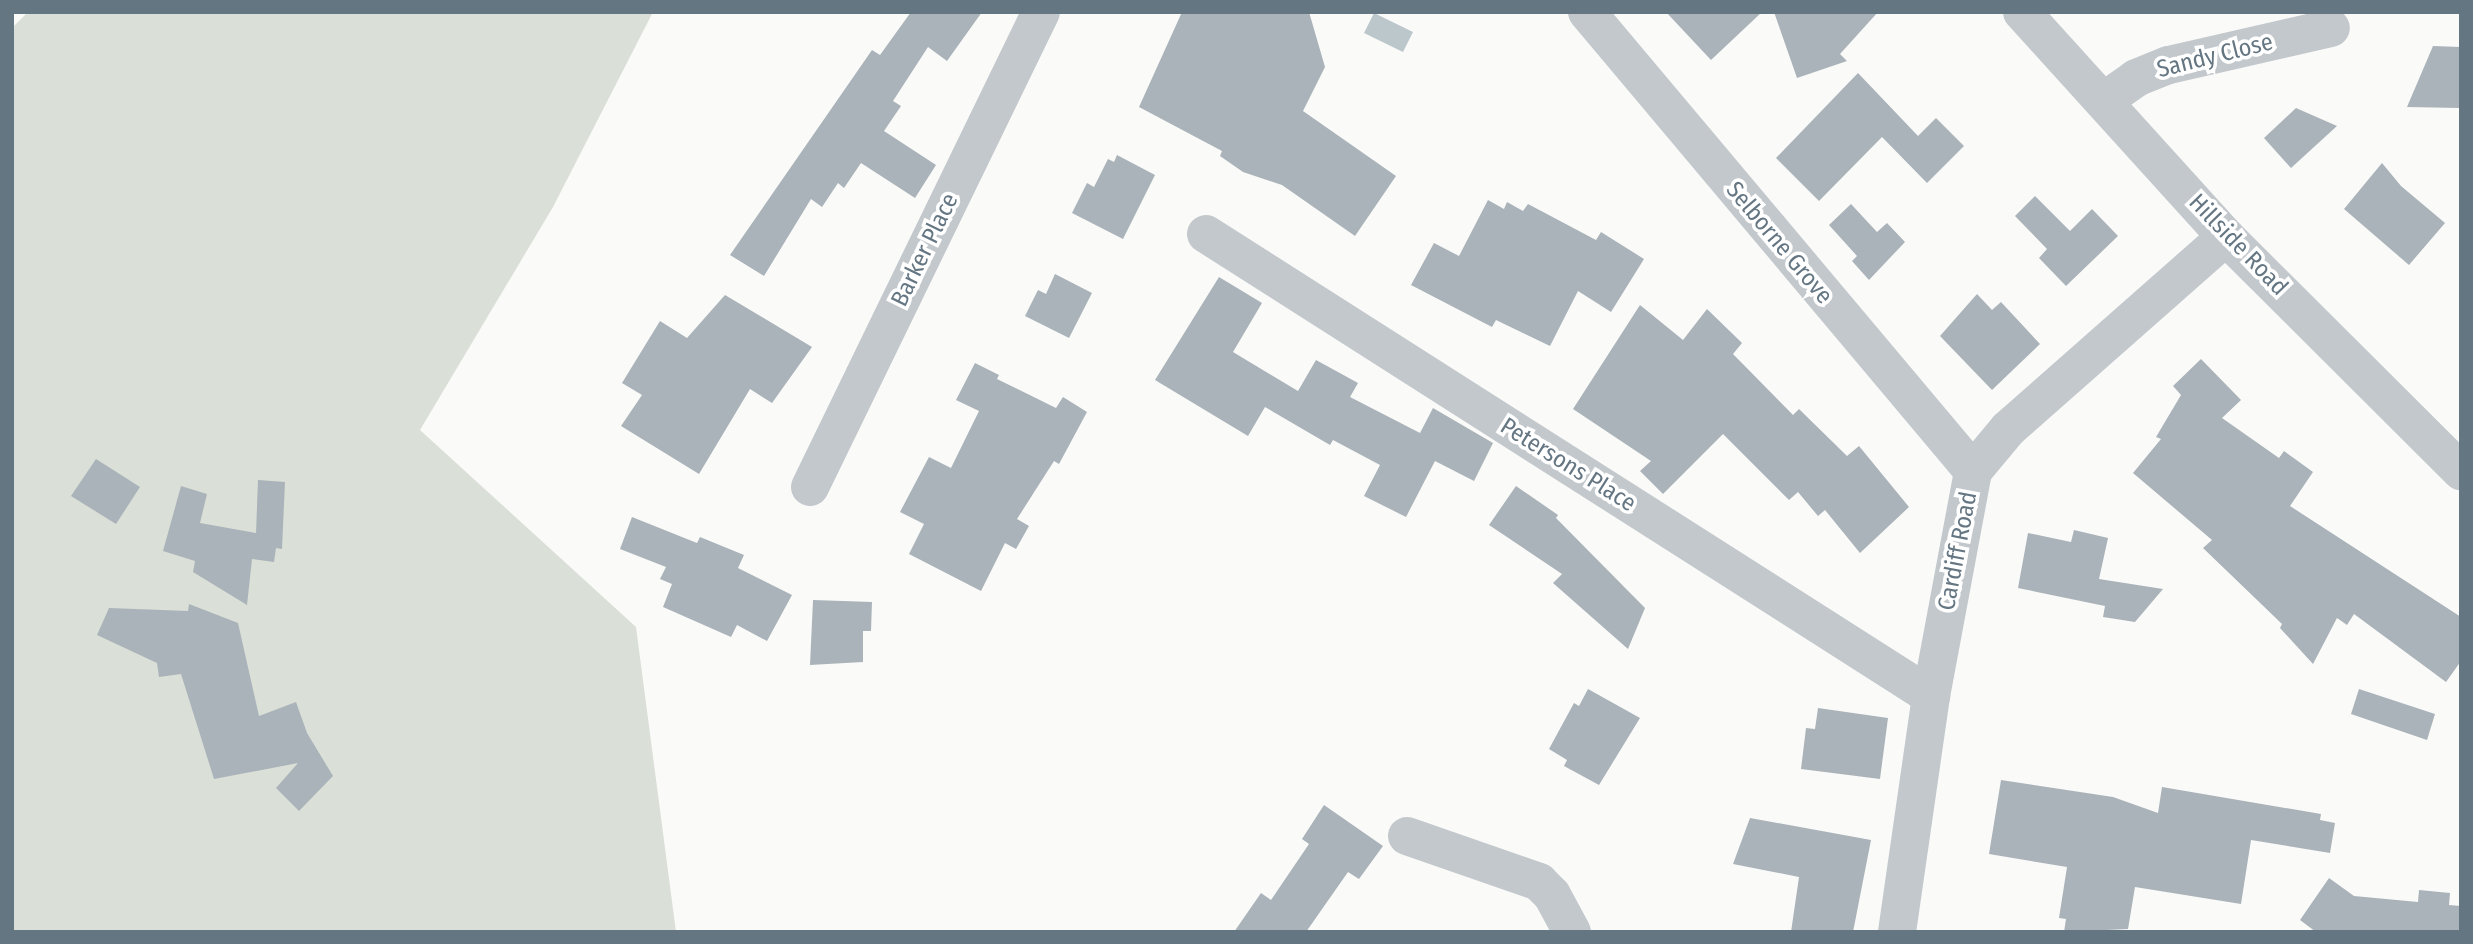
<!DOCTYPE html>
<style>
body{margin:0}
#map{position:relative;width:2473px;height:944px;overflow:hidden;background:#fafaf8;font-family:"Fira Sans Condensed",sans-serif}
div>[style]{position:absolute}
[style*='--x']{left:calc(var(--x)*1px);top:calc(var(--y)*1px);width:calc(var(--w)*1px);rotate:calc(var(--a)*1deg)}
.green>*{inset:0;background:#dadfd7}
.water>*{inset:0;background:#bbc7cb}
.building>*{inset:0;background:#aab3b9}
.minor>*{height:38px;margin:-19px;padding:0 19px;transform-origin:19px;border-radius:19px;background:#c3c8cc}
span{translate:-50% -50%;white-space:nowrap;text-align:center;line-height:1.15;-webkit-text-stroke:7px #fff;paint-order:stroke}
.street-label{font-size:24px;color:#657683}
.frame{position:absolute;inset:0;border:14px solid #657683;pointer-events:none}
</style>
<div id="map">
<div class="green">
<div style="clip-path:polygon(28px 12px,653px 12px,553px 207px,420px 430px,636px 627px,676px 932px,12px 932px,12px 28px)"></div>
</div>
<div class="water">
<div style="clip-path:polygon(1374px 13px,1413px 32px,1403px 52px,1364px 33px)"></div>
</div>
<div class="building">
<div style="clip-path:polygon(911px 12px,982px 12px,947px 61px,928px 47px,893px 101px,901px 106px,884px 131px,936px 165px,915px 198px,861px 163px,844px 188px,838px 183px,822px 207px,811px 199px,764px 276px,730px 255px,872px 50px,880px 55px)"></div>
<div style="clip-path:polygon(1182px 12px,1309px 12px,1325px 67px,1303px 111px,1396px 176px,1355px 236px,1282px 185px,1243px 172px,1220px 156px,1222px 151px,1139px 107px)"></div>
<div style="clip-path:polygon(1666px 12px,1762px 12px,1711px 60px)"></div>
<div style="clip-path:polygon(1774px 12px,1878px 12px,1840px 54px,1847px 61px,1797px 78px)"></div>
<div style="clip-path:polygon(2433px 46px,2461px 47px,2460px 108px,2407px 107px)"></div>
<div style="clip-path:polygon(1858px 73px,1918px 136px,1936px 118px,1964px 146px,1927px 183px,1882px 137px,1819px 201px,1776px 158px)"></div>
<div style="clip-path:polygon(2296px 108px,2337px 126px,2291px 168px,2264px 138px)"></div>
<div style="clip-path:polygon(1117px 155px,1155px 175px,1123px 239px,1072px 213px,1087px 183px,1094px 187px,1108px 159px,1114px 162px)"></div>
<div style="clip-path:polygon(2382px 163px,2401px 186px,2445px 223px,2409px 265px,2344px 209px)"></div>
<div style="clip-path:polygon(2035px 196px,2070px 231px,2092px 209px,2118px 236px,2066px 286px,2039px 258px,2047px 249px,2015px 216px)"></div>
<div style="clip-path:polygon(1488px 200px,1504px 209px,1507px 202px,1523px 211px,1528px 204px,1596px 240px,1601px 232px,1644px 259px,1611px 312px,1578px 291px,1550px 346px,1496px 320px,1492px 327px,1411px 285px,1434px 243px,1459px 256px)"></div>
<div style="clip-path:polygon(1851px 204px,1877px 232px,1887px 223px,1905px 242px,1869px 280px,1852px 261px,1857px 256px,1829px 225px)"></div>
<div style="clip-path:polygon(1055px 274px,1092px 293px,1069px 338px,1025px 316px,1038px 290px,1046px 294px)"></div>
<div style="clip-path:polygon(1219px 277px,1262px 303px,1233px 352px,1298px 391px,1316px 360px,1358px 383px,1350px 397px,1420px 433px,1433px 408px,1493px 443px,1474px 481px,1435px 461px,1406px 517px,1364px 496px,1380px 465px,1333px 440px,1330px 445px,1265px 407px,1248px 436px,1155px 380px)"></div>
<div style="clip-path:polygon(1977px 294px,1992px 310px,2001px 302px,2040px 344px,1992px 390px,1940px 336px)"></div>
<div style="clip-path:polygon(725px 295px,812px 347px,772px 403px,750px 389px,699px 474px,621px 426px,642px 395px,622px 383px,660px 321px,687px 338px)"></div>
<div style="clip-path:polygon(1640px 305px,1683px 340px,1707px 309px,1742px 343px,1733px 354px,1793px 415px,1799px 409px,1847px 456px,1859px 446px,1909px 507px,1860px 553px,1825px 510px,1818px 516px,1798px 492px,1789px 500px,1723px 434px,1663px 494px,1640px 471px,1651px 461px,1573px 409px)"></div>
<div style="clip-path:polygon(2201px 359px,2241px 400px,2222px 418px,2279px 458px,2284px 451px,2313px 472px,2290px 506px,2461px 617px,2461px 661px,2446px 682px,2354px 614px,2347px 625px,2337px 618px,2313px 664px,2280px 628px,2282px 624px,2203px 548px,2212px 540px,2133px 473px,2161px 439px,2156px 437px,2181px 395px,2173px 386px)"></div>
<div style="clip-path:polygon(975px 363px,999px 375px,997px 379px,1056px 408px,1063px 397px,1087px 412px,1059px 464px,1054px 461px,1017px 519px,1029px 526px,1016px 549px,1005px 543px,981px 591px,909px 554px,924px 524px,900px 512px,929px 457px,951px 468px,979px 411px,956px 400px)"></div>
<div style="clip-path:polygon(96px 459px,140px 487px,116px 524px,71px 496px)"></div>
<div style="clip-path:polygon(258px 480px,285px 482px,282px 549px,276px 548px,274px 562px,252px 559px,247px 605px,193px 572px,195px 561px,163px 551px,181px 486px,207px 494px,200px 523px,256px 533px)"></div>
<div style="clip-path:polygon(1516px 486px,1558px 515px,1556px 518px,1645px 608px,1628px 649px,1553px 583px,1562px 574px,1489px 525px)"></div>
<div style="clip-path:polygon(632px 517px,697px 543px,700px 537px,744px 555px,738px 568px,792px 595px,767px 641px,737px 625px,731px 637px,663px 607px,672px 584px,660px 579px,666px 567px,620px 549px)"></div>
<div style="clip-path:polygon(2074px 530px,2108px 538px,2099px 579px,2163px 589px,2135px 622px,2103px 617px,2105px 606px,2018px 588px,2028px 533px,2071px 542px)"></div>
<div style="clip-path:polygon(813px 600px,872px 602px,871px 631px,863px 631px,863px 662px,810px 665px)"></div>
<div style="clip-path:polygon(189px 604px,238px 623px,259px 716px,296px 702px,307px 733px,333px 776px,299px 811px,276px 788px,298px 763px,214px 779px,181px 674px,159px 677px,157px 663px,97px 635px,109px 608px,188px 611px)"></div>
<div style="clip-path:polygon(1588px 689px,1640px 718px,1599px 785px,1564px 766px,1567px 760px,1549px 749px,1574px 703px,1579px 706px)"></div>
<div style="clip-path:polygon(2359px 689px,2435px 714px,2427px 740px,2351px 714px)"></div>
<div style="clip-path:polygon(1818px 708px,1888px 718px,1880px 779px,1801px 769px,1806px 728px,1815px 729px)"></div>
<div style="clip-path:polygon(2001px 780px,2113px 797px,2158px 813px,2162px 787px,2321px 814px,2320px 820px,2335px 823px,2330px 853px,2251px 840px,2241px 904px,2135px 887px,2128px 929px,2064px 932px,2066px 919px,2059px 918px,2067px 867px,1989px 854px)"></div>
<div style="clip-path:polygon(1324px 805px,1383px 846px,1359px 879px,1348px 872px,1306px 932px,1234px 932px,1261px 893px,1271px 900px,1309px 844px,1302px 839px)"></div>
<div style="clip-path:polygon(1750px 818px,1871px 840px,1853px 932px,1791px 932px,1799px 877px,1733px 864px)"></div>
<div style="clip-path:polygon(2329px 878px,2354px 896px,2418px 902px,2419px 890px,2450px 893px,2449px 905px,2461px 906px,2461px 932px,2316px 932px,2300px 920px)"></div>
</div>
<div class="minor">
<div style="--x:1587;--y:12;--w:600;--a:49.94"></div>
<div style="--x:2022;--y:12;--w:304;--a:47.8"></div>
<div style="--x:2226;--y:237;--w:332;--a:44.9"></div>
<div style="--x:2105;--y:100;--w:38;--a:-35"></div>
<div style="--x:2136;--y:78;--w:35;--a:-22"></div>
<div style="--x:2169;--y:65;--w:166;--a:-12.9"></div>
<div style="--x:1206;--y:234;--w:860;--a:32.51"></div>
<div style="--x:810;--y:487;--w:528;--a:-64.07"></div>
<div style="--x:1407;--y:836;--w:140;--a:19.2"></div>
<div style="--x:1539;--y:882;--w:18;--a:45"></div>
<div style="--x:1552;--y:895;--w:42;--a:61.6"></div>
<div style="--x:1897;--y:932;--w:238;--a:-81.8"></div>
<div style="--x:1931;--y:696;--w:229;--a:-79.4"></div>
<div style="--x:1973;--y:471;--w:55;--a:-50.2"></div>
<div style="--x:2008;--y:429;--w:290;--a:-41.4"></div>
</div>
<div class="street-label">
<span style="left:2215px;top:56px;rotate:-14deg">Sandy Close</span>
<span style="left:1779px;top:243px;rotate:50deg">Selborne Grove</span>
<span style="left:2238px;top:245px;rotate:46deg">Hillside Road</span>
<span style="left:925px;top:250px;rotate:-64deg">Barker Place</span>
<span style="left:1568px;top:465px;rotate:32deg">Petersons Place</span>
<span style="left:1958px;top:551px;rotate:-79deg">Cardiff Road</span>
</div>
<div class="frame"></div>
</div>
